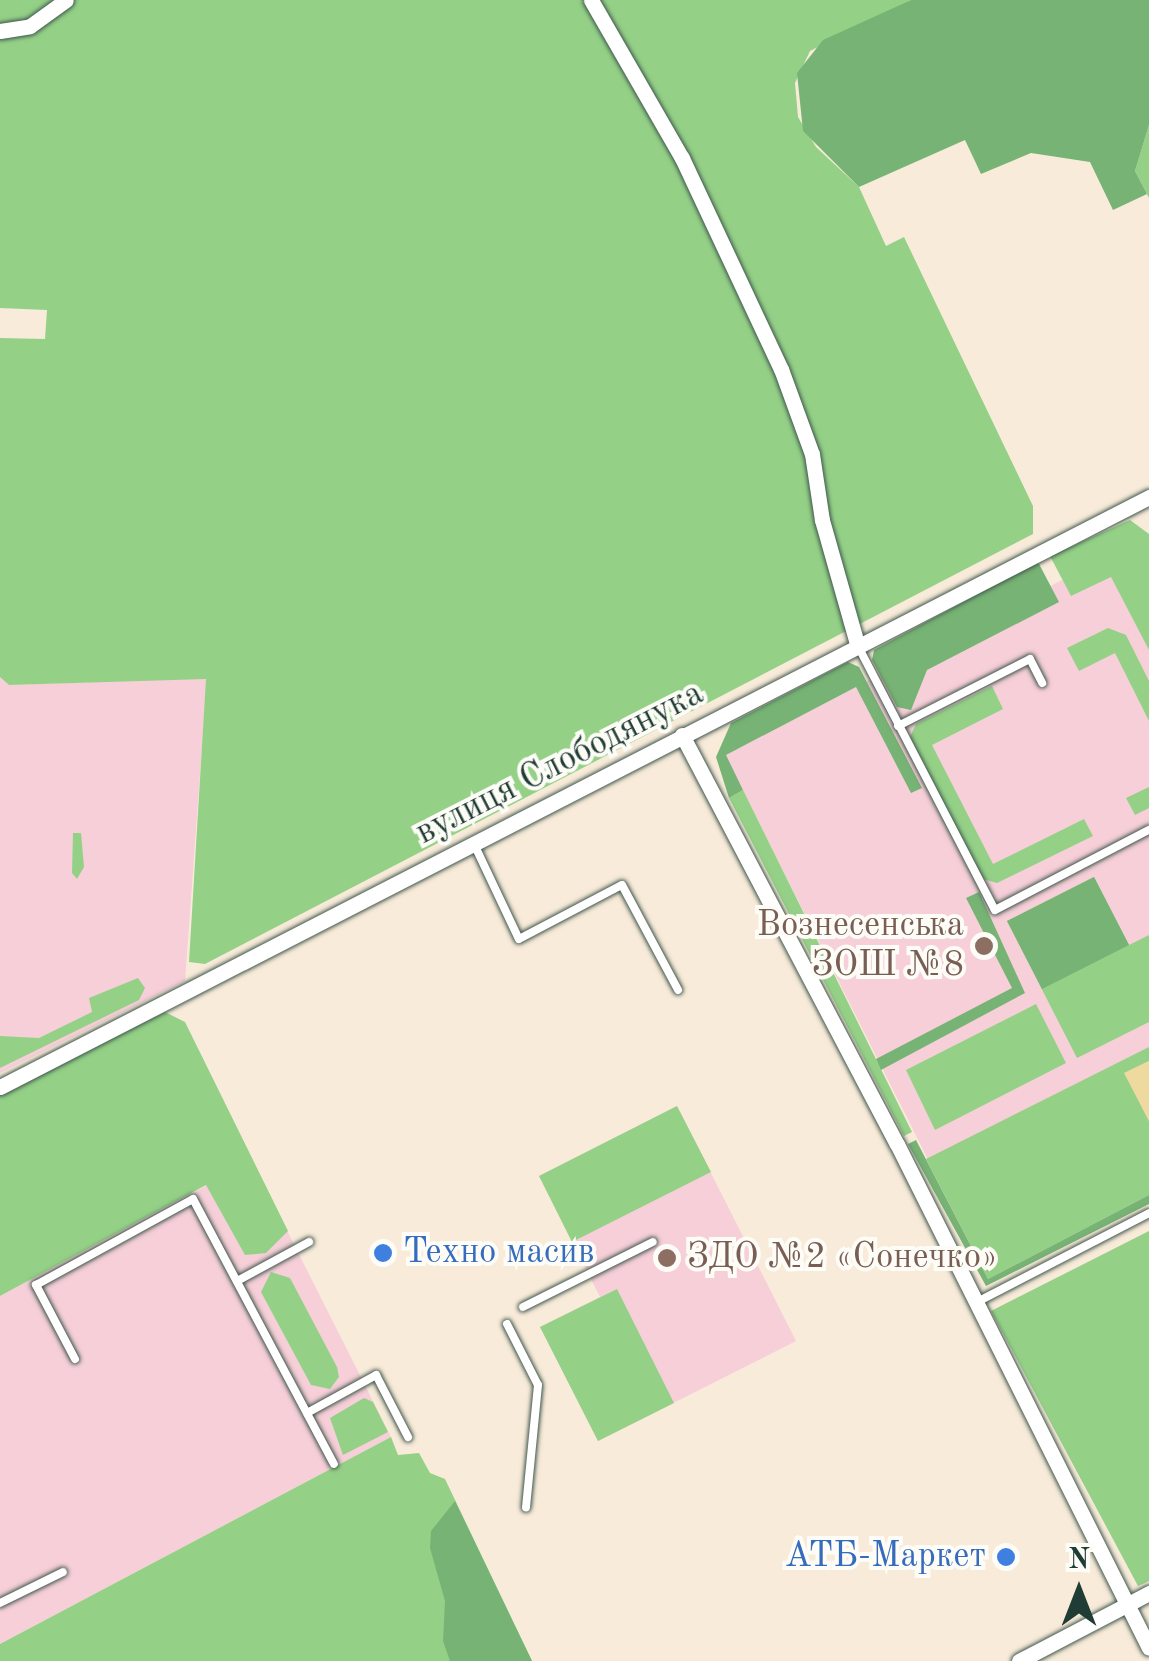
<!DOCTYPE html>
<meta charset="utf-8">
<style>
body{margin:0}
#map{position:relative;width:1149px;height:1661px;overflow:hidden;background:#f8ebd9;font-family:"Old Standard TT",serif}
div>[style]{position:absolute}
[style*='--x']{left:calc(var(--x)*1px);top:calc(var(--y)*1px);width:calc(var(--w)*1px);rotate:calc(var(--a)*1deg)}
.built>*{inset:0;background:#f6cfd8}
.green>*{inset:0;background:#94d187}
.forest>*{inset:0;background:#77b374}
.sand>*{inset:0;background:#eeda9e}
.roads{filter:drop-shadow(0 0 2px #40574d) drop-shadow(0 0 2px #40574d)}
.service>*{height:8px;margin:-4px;padding:0 4px;transform-origin:4px;border-radius:4px;background:#fff}
.minor>*{height:15px;margin:-7.5px;padding:0 7.5px;transform-origin:7.5px;border-radius:7.5px;background:#fff}
.dots>*{width:28px;height:28px;translate:-50% -50%;box-sizing:border-box;border:5px solid #fdfcf7;border-radius:50%}
span{translate:-50% -50%;white-space:nowrap;text-align:center;line-height:1.15;-webkit-text-stroke:8px #fdfcf7;paint-order:stroke}
.street-label{font-size:35px;color:#1f3d34}
.education-label{font-size:35px;color:#785e54}
.right{translate:-100% -50%;text-align:right}
.left{translate:0 -50%;text-align:left}
.shop-label{font-size:35px;color:#366cbe}
.north{position:absolute;left:1029px;top:1541px;width:100px;height:100px;-webkit-text-stroke:8px #fdfcf7;paint-order:stroke;rotate:0deg;font-size:28px;font-weight:700;line-height:40px;text-align:center;color:#1f3d34}
.north::after{content:'';display:block;margin:auto;width:35px;height:45px;background:#1f3d34;clip-path:polygon(50% 0,100% 100%,50% 72%,0 100%)}
</style>
<div id="map">
<div class="built">
<div style="clip-path:polygon(1139px 540px,1149px 559px,1149px 1195px,988px 1279px,725px 755px)"></div>
<div style="clip-path:polygon(0 677px,9px 685px,207px 678px,185px 981px,0 1073px)"></div>
<div style="clip-path:polygon(677px 1106px,796px 1341px,598px 1441px,540px 1327px,600px 1297px,539px 1176px)"></div>
<div style="clip-path:polygon(252px 1161px,391px 1437px,0 1644px,0 1296px)"></div>
</div>
<div class="green">
<div style="clip-path:polygon(0 0,911px 0,810px 51px,795px 83px,798px 117px,816px 147px,859px 187px,886px 246px,904px 237px,1033px 506px,1033px 534px,205px 964px,189px 962px,206px 679px,9px 685px,0 677px,0 338px,45px 339px,47px 310px,0 308px)"></div>
<div style="clip-path:polygon(1149px 125px,1149px 198px,1135px 171px)"></div>
<div style="clip-path:polygon(1130px 520px,1149px 534px,1149px 650px,1111px 577px,1071px 596px,1050px 556px)"></div>
<div style="clip-path:polygon(1108px 628px,1126px 635px,1149px 681px,1149px 721px,1115px 653px,1079px 671px,1067px 648px)"></div>
<div style="clip-path:polygon(992px 686px,1003px 709px,932px 745px,993px 864px,1084px 819px,1093px 836px,997px 883px,983px 879px,910px 737px,916px 724px)"></div>
<div style="clip-path:polygon(1149px 787px,1149px 808px,1135px 815px,1126px 798px)"></div>
<div style="clip-path:polygon(743px 790px,912px 1132px,904px 1136px,729px 798px)"></div>
<div style="clip-path:polygon(73px 833px,81px 833px,84px 867px,77px 879px,72px 873px)"></div>
<div style="clip-path:polygon(1094px 877px,1129px 945px,1149px 935px,1149px 1022px,1077px 1058px,1007px 921px)"></div>
<div style="clip-path:polygon(138px 978px,145px 988px,139px 1000px,0 1068px,0 1036px,39px 1038px,92px 1012px,89px 998px)"></div>
<div style="clip-path:polygon(1036px 1004px,1066px 1063px,935px 1130px,906px 1070px)"></div>
<div style="clip-path:polygon(165px 1012px,185px 1022px,288px 1231px,266px 1253px,245px 1255px,206px 1185px,0 1296px,0 1094px)"></div>
<div style="clip-path:polygon(1149px 1047px,1149px 1061px,1125px 1073px,1149px 1121px,1149px 1195px,988px 1279px,926px 1159px)"></div>
<div style="clip-path:polygon(677px 1106px,711px 1172px,572px 1242px,539px 1176px)"></div>
<div style="clip-path:polygon(1149px 1231px,1149px 1581px,1138px 1586px,991px 1311px)"></div>
<div style="clip-path:polygon(271px 1272px,290px 1278px,337px 1367px,339px 1377px,330px 1389px,311px 1385px,261px 1292px)"></div>
<div style="clip-path:polygon(617px 1289px,674px 1403px,598px 1441px,540px 1327px)"></div>
<div style="clip-path:polygon(364px 1398px,373px 1402px,388px 1432px,343px 1455px,330px 1418px)"></div>
<div style="clip-path:polygon(391px 1437px,398px 1455px,419px 1453px,430px 1473px,445px 1479px,532px 1661px,0 1661px,0 1644px)"></div>
</div>
<div class="forest">
<div style="clip-path:polygon(911px 0,1149px 0,1149px 125px,1135px 171px,1147px 194px,1113px 210px,1090px 162px,1031px 153px,981px 174px,965px 140px,859px 187px,803px 131px,797px 73px,823px 40px)"></div>
<div style="clip-path:polygon(1038px 562px,1059px 602px,927px 670px,911px 710px,897px 707px,872px 660px,874px 650px)"></div>
<div style="clip-path:polygon(848px 662px,859px 667px,922px 788px,911px 793px,856px 687px,726px 755px,743px 790px,729px 798px,716px 757px,731px 723px)"></div>
<div style="clip-path:polygon(1094px 877px,1129px 945px,1042px 989px,1007px 921px)"></div>
<div style="clip-path:polygon(979px 892px,1025px 993px,881px 1070px,876px 1059px,1012px 988px,966px 898px)"></div>
<div style="clip-path:polygon(916px 1140px,988px 1279px,1149px 1195px,1149px 1204px,986px 1286px,908px 1144px)"></div>
<div style="clip-path:polygon(455px 1501px,532px 1661px,450px 1661px,443px 1641px,445px 1601px,430px 1548px,431px 1531px)"></div>
</div>
<div class="sand">
<div style="clip-path:polygon(1149px 1061px,1149px 1121px,1124px 1073px)"></div>
</div>
<div class="roads">
<div class="service">
<div style="--x:859;--y:648;--w:295;--a:62.6"></div>
<div style="--x:995;--y:910;--w:174;--a:-27.5"></div>
<div style="--x:898;--y:726;--w:148;--a:-26.9"></div>
<div style="--x:1030;--y:659;--w:27;--a:63"></div>
<div style="--x:474;--y:844;--w:105;--a:64.7"></div>
<div style="--x:519;--y:939;--w:116;--a:-27.7"></div>
<div style="--x:622;--y:885;--w:119;--a:61.9"></div>
<div style="--x:237;--y:1281;--w:82;--a:-28.4"></div>
<div style="--x:975;--y:1303;--w:196;--a:-27.3"></div>
<div style="--x:523;--y:1307;--w:145;--a:-26.6"></div>
<div style="--x:507;--y:1324;--w:68;--a:63.1"></div>
<div style="--x:538;--y:1385;--w:123;--a:95.6"></div>
<div style="--x:75;--y:1359;--w:84;--a:-117.8"></div>
<div style="--x:36;--y:1285;--w:179;--a:-28.7"></div>
<div style="--x:193;--y:1199;--w:300;--a:62"></div>
<div style="--x:307;--y:1413;--w:79;--a:-28.8"></div>
<div style="--x:376;--y:1375;--w:70;--a:62.7"></div>
<div style="--x:0;--y:1603;--w:70;--a:-26.2"></div>
</div>
<div class="minor">
<div style="--x:591;--y:0;--w:182;--a:60.1"></div>
<div style="--x:682;--y:158;--w:233;--a:64.9"></div>
<div style="--x:781;--y:369;--w:90;--a:70"></div>
<div style="--x:812;--y:454;--w:67;--a:81.4"></div>
<div style="--x:822;--y:520;--w:129;--a:74.2"></div>
<div style="--x:0;--y:31;--w:30;--a:-9"></div>
<div style="--x:30;--y:26;--w:44;--a:-35.8"></div>
<div style="--x:682;--y:735;--w:462;--a:62.3"></div>
<div style="--x:897;--y:1144;--w:563;--a:63.43"></div>
<div style="--x:0;--y:1087;--w:1292;--a:-27.18"></div>
<div style="--x:1019;--y:1661;--w:147;--a:-27.6"></div>
</div>
</div>
<div class="dots">
<div style="left:984px;top:946px;background:#8d6e63"></div>
<div style="left:383px;top:1253px;background:#3f7fe0"></div>
<div style="left:667px;top:1258px;background:#8d6e63"></div>
<div style="left:1006px;top:1557px;background:#3f7fe0"></div>
</div>
<div class="street-label">
<span style="left:560px;top:764px;rotate:-27deg">вулиця Слободянука</span>
</div>
<div class="education-label">
<span class="right" style="left:964px;top:946px">Вознесенська<br>ЗОШ №8</span>
<span class="left" style="left:687px;top:1258px">ЗДО №2 «Сонечко»</span>
</div>
<div class="shop-label">
<span class="left" style="left:403px;top:1253px">Техно масив</span>
<span class="right" style="left:986px;top:1557px">АТБ-Маркет</span>
</div>
<div class="north">N</div>
</div>
